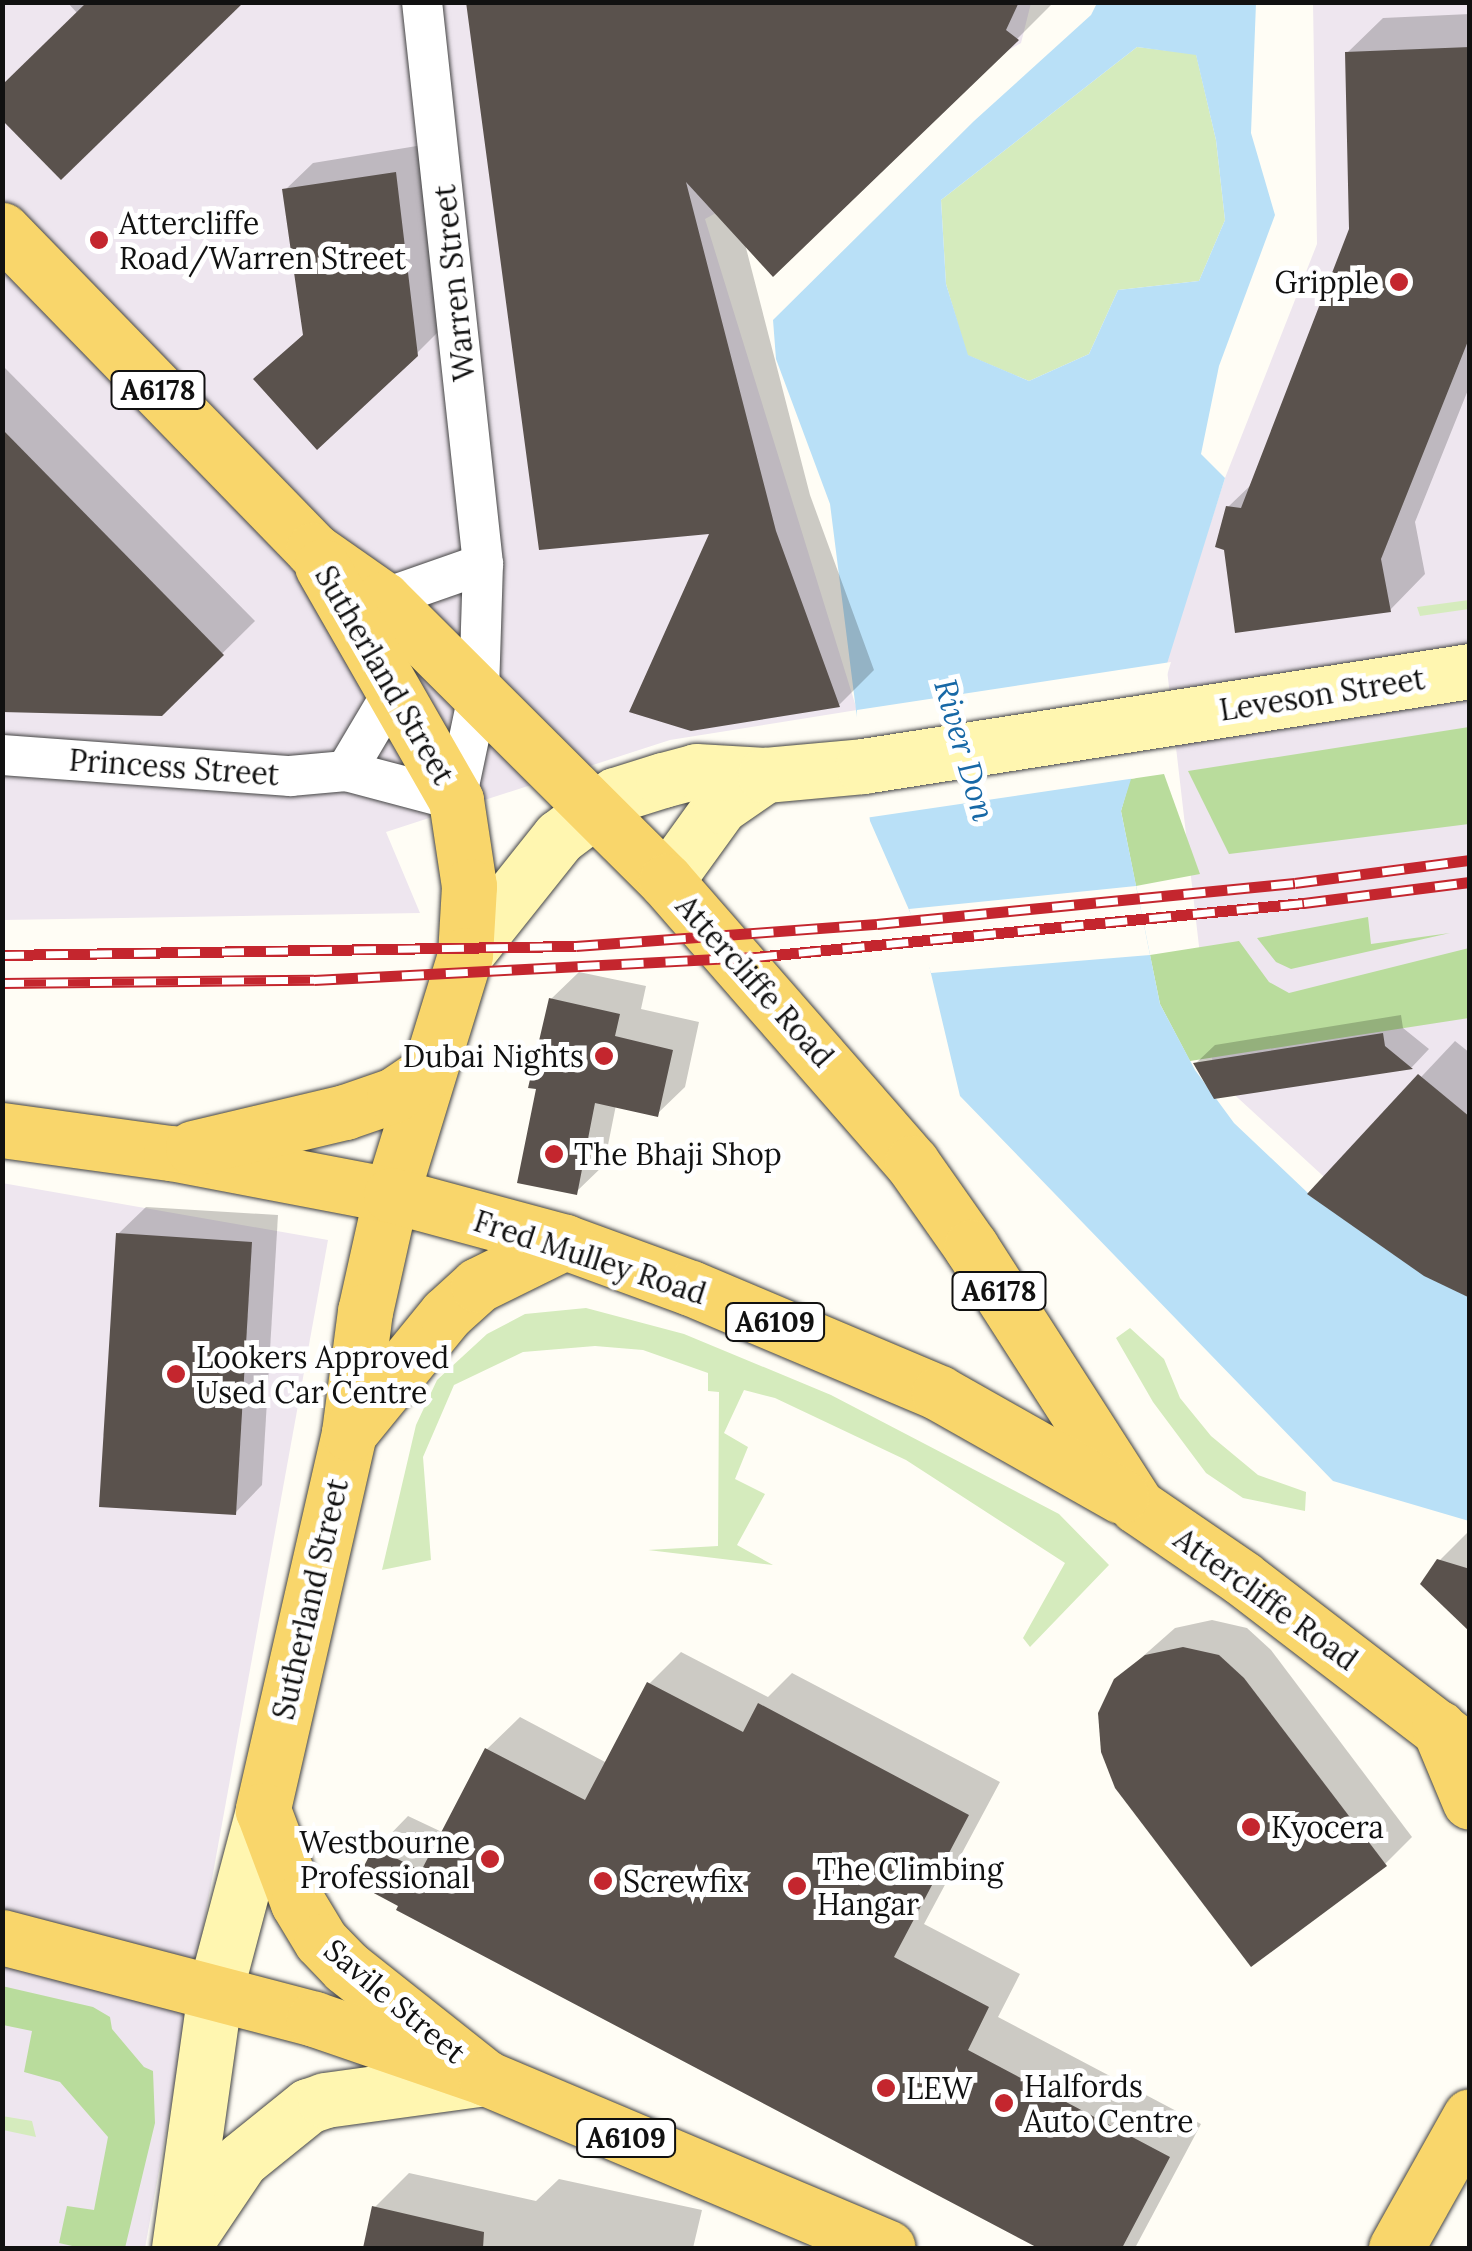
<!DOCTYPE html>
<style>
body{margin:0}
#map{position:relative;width:1472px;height:2251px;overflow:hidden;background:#fffdf5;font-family:Lora,serif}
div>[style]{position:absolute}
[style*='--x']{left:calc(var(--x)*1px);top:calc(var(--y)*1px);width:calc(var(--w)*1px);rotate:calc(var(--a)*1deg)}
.industrial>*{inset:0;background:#eee6ef}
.green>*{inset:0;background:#d5ebbd}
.forest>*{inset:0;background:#b9dc9c}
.water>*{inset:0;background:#b9e0f7}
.pier>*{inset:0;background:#fffdf5}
.shadow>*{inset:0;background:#0003}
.building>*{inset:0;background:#5a524d}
.roads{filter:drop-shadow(0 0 2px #444) drop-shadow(0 0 2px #444)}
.minor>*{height:40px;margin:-20px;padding:0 20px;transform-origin:20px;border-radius:20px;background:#fff}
.secondary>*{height:55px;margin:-27.5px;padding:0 27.5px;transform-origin:27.5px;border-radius:27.5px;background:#fff6b0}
.primary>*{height:55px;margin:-27.5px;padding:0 27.5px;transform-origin:27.5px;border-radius:27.5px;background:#f9d66b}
.rail>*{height:11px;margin-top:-5.5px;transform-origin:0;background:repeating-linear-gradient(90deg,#fff 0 22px,#c4262e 0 44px);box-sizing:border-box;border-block:2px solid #c4262e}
.dots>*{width:28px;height:28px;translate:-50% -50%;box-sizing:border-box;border:5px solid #fff;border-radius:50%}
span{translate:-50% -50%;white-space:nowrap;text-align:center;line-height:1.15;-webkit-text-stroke:10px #fff;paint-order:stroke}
.shield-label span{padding:2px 8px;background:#fff;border:2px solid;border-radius:8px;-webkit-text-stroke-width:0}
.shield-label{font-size:28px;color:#111;font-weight:700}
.poi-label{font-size:30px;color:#111}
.left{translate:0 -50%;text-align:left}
.right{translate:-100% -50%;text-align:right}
.street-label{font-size:30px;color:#111}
.water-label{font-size:32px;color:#1768a6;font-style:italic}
.frame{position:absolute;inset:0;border:5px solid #111;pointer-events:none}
</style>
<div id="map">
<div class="industrial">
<div style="clip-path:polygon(2px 3px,1031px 3px,1021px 43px,705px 219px,857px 710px,670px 740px,386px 832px,420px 913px,3px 920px)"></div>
<div style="clip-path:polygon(1313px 3px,1469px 3px,1469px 1280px,1431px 1275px,1214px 1076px,1166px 661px,1225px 478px,1317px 244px)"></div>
<div style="clip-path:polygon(2px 1183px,328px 1240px,145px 2248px,3px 2248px)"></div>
</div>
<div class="green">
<div style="clip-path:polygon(1137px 47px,1196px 54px,1216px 140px,1225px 220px,1199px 281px,1118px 290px,1089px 354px,1029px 381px,967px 355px,946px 284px,941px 200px)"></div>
<div style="clip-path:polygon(1469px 600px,1469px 609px,1420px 616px,1417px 607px)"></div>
<div style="clip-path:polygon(586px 1308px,684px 1334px,831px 1395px,1059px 1514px,1109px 1565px,1030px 1647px,1023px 1638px,1065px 1563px,906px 1460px,775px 1398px,744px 1390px,724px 1433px,748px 1447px,735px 1479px,765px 1494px,737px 1545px,773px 1565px,648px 1550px,718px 1546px,719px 1392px,708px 1391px,708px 1373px,643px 1350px,595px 1346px,523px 1352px,454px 1385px,423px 1457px,431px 1560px,382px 1570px,416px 1425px,437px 1380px,487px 1334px,525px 1314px)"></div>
<div style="clip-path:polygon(1130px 1328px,1164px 1359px,1180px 1398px,1211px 1436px,1258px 1475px,1306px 1492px,1305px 1511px,1243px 1498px,1206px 1473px,1153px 1402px,1116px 1338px)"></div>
<div style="clip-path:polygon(2px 2116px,32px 2121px,36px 2137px,3px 2130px)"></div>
</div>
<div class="forest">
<div style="clip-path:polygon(1469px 727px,1469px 824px,1229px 854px,1188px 771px)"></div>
<div style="clip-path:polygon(1164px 774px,1200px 874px,1136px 886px,1121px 811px,1130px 779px)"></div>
<div style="clip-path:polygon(1368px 917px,1371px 944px,1450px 933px,1291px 969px,1276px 962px,1257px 938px)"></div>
<div style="clip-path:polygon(1239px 941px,1269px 982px,1289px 993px,1469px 948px,1469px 1018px,1190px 1061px,1160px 1004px,1150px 955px)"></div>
<div style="clip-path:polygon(2px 1986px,93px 2007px,110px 2017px,112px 2029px,144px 2067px,153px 2071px,155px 2123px,125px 2248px,81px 2248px,59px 2243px,67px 2206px,94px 2210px,108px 2137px,60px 2082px,24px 2072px,32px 2031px,3px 2025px)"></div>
</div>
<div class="water">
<div style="clip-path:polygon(evenodd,1097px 3px,1256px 3px,1251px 133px,1275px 215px,1219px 366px,1201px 454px,1225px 478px,1121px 811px,1160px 1004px,1195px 1070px,1234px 1123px,1309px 1194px,1469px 1294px,1469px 1521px,1333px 1481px,960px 1096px,924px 944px,870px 821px,830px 504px,776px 359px,773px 320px,974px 121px,1091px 15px,1097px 3px,1137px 47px,1196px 55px,1216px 140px,1225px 220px,1199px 281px,1118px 290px,1089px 354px,1029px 381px,968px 355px,946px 284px,941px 200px,1137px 47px)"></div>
</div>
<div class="pier">
<div style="clip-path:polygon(1171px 662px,1136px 778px,865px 818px,855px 733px,857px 710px)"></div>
<div style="clip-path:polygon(1136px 886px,1150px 955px,931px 973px,909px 909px)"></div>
</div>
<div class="shadow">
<div style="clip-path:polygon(67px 2px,241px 2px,78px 14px)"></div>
<div style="clip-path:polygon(471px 2px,1052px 4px,1017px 39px,745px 244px,810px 495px,874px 670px,839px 705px,713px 531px)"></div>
<div style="clip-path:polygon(1470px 14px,1470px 385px,1415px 522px,1425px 574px,1390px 610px,1228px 507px,1254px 482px,1352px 229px,1347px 53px,1383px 18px)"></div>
<div style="clip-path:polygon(423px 145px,444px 326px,416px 354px,257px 379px,305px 333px,285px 190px,313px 163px)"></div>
<div style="clip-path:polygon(2px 365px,255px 621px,161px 714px,2px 709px)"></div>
<div style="clip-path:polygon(579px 972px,646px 986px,641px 1009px,699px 1022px,685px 1087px,657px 1114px,616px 1105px,604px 1165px,576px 1192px,551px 999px)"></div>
<div style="clip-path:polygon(1401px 1015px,1403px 1028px,1429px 1049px,1412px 1067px,1215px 1096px,1196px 1063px,1215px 1045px)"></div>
<div style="clip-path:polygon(1455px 1041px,1470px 1053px,1470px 1296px,1311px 1194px)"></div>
<div style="clip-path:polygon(146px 1207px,278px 1215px,262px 1485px,235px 1513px,118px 1234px)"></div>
<div style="clip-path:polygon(1467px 1533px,1470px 1534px,1470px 1628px,1439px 1561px)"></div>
<div style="clip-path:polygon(1212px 1620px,1247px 1628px,1271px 1650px,1412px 1837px,1385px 1864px,1116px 1680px,1175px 1628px)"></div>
<div style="clip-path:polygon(681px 1652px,768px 1697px,792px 1673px,1000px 1782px,924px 1924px,1020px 1974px,998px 2017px,1201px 2124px,1135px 2248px,1042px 2248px,400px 1909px,376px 1849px,408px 1816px,444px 1833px,487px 1749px,520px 1717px,607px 1763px,649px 1684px)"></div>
<div style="clip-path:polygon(409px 2173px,536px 2201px,559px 2179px,702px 2210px,693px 2248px,365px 2248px,374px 2208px)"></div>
</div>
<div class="building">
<div style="clip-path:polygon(87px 2px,244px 2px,61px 180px,2px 120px,2px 85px)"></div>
<div style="clip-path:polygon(466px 2px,1019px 2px,1006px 30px,1019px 40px,773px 277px,686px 182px,776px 531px,840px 707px,691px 731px,629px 712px,709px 534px,539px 550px)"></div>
<div style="clip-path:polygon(1470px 47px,1470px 336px,1381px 559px,1391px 612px,1235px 633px,1224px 550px,1215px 547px,1226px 506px,1241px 508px,1349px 229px,1345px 52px)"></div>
<div style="clip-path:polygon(396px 172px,418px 356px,317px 450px,253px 379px,303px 335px,282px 189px)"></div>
<div style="clip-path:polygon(2px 429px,224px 655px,162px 716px,2px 712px)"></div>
<div style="clip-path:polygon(549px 998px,620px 1014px,615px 1036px,673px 1050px,658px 1117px,595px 1103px,577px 1195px,517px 1183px,536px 1089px,528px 1088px)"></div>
<div style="clip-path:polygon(1383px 1033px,1385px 1046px,1413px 1069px,1214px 1099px,1193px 1063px)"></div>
<div style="clip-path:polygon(1418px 1074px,1470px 1117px,1470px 1298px,1424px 1276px,1307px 1194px)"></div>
<div style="clip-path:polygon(116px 1233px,252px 1242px,236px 1515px,99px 1507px)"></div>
<div style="clip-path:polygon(1437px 1559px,1470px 1569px,1470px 1632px,1420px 1584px)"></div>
<div style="clip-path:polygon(1183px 1647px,1219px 1655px,1244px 1678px,1387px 1866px,1251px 1967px,1115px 1788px,1101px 1752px,1098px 1713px,1114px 1679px,1145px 1655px)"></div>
<div style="clip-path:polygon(647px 1682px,743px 1732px,758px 1703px,969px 1815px,894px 1957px,989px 2007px,968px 2050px,1170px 2157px,1122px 2248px,1038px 2248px,396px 1910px,398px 1906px,355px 1883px,374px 1847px,421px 1871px,485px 1748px,585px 1800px)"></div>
<div style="clip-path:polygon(372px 2206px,484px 2232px,483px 2248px,363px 2248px)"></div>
</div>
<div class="roads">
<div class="minor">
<div style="--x:383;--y:599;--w:106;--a:-19.3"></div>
<div style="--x:2;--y:755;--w:289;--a:4.2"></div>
<div style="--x:290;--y:776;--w:56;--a:-5.1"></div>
<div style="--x:346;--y:771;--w:114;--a:14.8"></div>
<div style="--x:456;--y:800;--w:111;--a:-78.1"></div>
<div style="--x:479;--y:691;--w:127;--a:-88.2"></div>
<div style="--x:483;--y:564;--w:565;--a:-96.19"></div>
<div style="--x:346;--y:771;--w:94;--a:-59.3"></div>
</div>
<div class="secondary">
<div style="--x:666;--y:881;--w:92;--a:-54.2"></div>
<div style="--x:720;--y:806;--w:55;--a:-34.6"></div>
<div style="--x:465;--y:955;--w:151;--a:-51.5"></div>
<div style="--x:559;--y:837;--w:70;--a:-36.9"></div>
<div style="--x:615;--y:795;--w:50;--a:-17.4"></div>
<div style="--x:663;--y:780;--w:34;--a:-15"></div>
<div style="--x:696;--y:771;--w:69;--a:3.3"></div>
<div style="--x:765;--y:775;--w:98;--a:-5.2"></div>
<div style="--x:863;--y:766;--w:614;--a:-8.9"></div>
<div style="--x:185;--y:2243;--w:100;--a:-56"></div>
<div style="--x:241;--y:2160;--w:86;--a:-38.9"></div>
<div style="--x:308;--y:2106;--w:18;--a:-19"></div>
<div style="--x:325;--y:2100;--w:162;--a:-7.8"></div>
<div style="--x:179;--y:2248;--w:260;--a:-82"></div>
<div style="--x:215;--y:1991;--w:187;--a:-75.1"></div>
</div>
<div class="primary">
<div style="--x:2;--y:230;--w:446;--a:45.8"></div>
<div style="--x:313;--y:550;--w:85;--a:35"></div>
<div style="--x:383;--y:599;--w:400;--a:44.9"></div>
<div style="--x:666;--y:881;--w:374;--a:48.9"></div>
<div style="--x:912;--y:1163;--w:103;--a:54.9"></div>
<div style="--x:971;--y:1247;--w:308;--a:57.3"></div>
<div style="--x:1137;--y:1506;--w:127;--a:34.4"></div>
<div style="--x:1242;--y:1578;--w:287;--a:37.5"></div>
<div style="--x:322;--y:566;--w:270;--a:60.2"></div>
<div style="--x:456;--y:800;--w:87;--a:81.4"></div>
<div style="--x:469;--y:886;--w:69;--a:93.3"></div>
<div style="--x:465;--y:955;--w:251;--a:107.1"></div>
<div style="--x:391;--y:1195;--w:119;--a:102.6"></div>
<div style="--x:365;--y:1311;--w:123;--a:97.5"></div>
<div style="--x:349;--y:1433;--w:387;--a:102.9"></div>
<div style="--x:263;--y:1810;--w:99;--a:69.4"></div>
<div style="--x:298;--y:1903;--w:44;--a:58.8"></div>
<div style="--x:321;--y:1941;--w:36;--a:46"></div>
<div style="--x:346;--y:1967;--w:179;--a:38.4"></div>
<div style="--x:2;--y:1130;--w:171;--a:7.8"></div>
<div style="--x:171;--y:1153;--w:224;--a:10.8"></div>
<div style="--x:391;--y:1195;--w:180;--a:15.1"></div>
<div style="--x:565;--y:1242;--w:134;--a:20.1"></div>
<div style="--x:691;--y:1288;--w:269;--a:22.9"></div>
<div style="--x:939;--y:1393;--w:209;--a:29.5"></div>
<div style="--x:193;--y:1148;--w:156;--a:-13.3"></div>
<div style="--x:345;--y:1112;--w:52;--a:-19.1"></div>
<div style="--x:394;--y:1095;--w:40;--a:-34"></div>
<div style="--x:349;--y:1433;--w:154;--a:-50.8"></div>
<div style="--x:446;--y:1314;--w:43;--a:-42.2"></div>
<div style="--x:478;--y:1285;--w:97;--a:-26.3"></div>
<div style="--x:1439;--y:1728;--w:80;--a:67.3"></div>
<div style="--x:2;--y:1937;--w:323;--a:14.7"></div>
<div style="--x:314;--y:2019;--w:182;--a:18.9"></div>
<div style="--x:486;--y:2078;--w:436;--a:22.9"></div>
<div style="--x:1396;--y:2248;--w:151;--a:-60.7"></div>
</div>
</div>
<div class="rail">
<div style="--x:2;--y:955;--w:574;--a:-0.9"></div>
<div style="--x:576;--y:946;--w:302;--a:-4.2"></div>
<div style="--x:877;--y:924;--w:420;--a:-5.6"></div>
<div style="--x:1295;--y:883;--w:177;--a:-7.5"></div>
<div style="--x:2;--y:983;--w:312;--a:-0.6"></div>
<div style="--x:314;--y:980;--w:442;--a:-3"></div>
<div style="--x:755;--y:957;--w:552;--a:-5.62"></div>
<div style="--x:1304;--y:903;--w:167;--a:-7.2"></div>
</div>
<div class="dots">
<div style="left:99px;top:240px;background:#c4262e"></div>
<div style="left:1399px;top:282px;background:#c4262e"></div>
<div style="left:604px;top:1056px;background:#c4262e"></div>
<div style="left:554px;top:1154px;background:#c4262e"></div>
<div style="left:176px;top:1374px;background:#c4262e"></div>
<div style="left:1251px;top:1827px;background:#c4262e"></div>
<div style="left:490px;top:1859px;background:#c4262e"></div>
<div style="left:603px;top:1881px;background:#c4262e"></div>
<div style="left:797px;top:1886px;background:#c4262e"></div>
<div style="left:886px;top:2088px;background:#c4262e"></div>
<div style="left:1004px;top:2103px;background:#c4262e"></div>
</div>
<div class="shield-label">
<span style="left:158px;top:390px">A6178</span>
<span style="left:999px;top:1291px">A6178</span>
<span style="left:775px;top:1322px">A6109</span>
<span style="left:626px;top:2138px">A6109</span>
</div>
<div class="poi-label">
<span class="left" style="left:119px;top:240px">Attercliffe<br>Road/Warren Street</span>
<span class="right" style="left:1379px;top:282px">Gripple</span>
<span class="right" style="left:584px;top:1056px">Dubai Nights</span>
<span class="left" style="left:574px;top:1154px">The Bhaji Shop</span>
<span class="left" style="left:196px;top:1374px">Lookers Approved<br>Used Car Centre</span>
<span class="left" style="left:1271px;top:1827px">Kyocera</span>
<span class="right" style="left:470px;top:1859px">Westbourne<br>Professional</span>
<span class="left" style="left:817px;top:1886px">The Climbing<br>Hangar</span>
<span class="left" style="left:623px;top:1881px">Screwfix</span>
<span class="left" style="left:1024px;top:2103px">Halfords<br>Auto Centre</span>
<span class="left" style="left:906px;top:2088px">LEW</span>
</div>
<div class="street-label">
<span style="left:454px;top:283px;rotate:-96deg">Warren Street</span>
<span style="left:385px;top:675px;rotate:60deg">Sutherland Street</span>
<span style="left:1322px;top:694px;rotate:-9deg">Leveson Street</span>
<span style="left:174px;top:767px;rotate:4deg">Princess Street</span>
<span style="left:755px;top:981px;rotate:48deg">Attercliffe Road</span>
<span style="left:590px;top:1257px;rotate:18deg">Fred Mulley Road</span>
<span style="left:310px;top:1599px;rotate:-77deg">Sutherland Street</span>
<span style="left:1266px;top:1599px;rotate:36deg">Attercliffe Road</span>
<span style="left:395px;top:2001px;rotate:40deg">Savile Street</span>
</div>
<div class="water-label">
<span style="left:964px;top:750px;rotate:74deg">River Don</span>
</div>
<div class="frame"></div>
</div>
